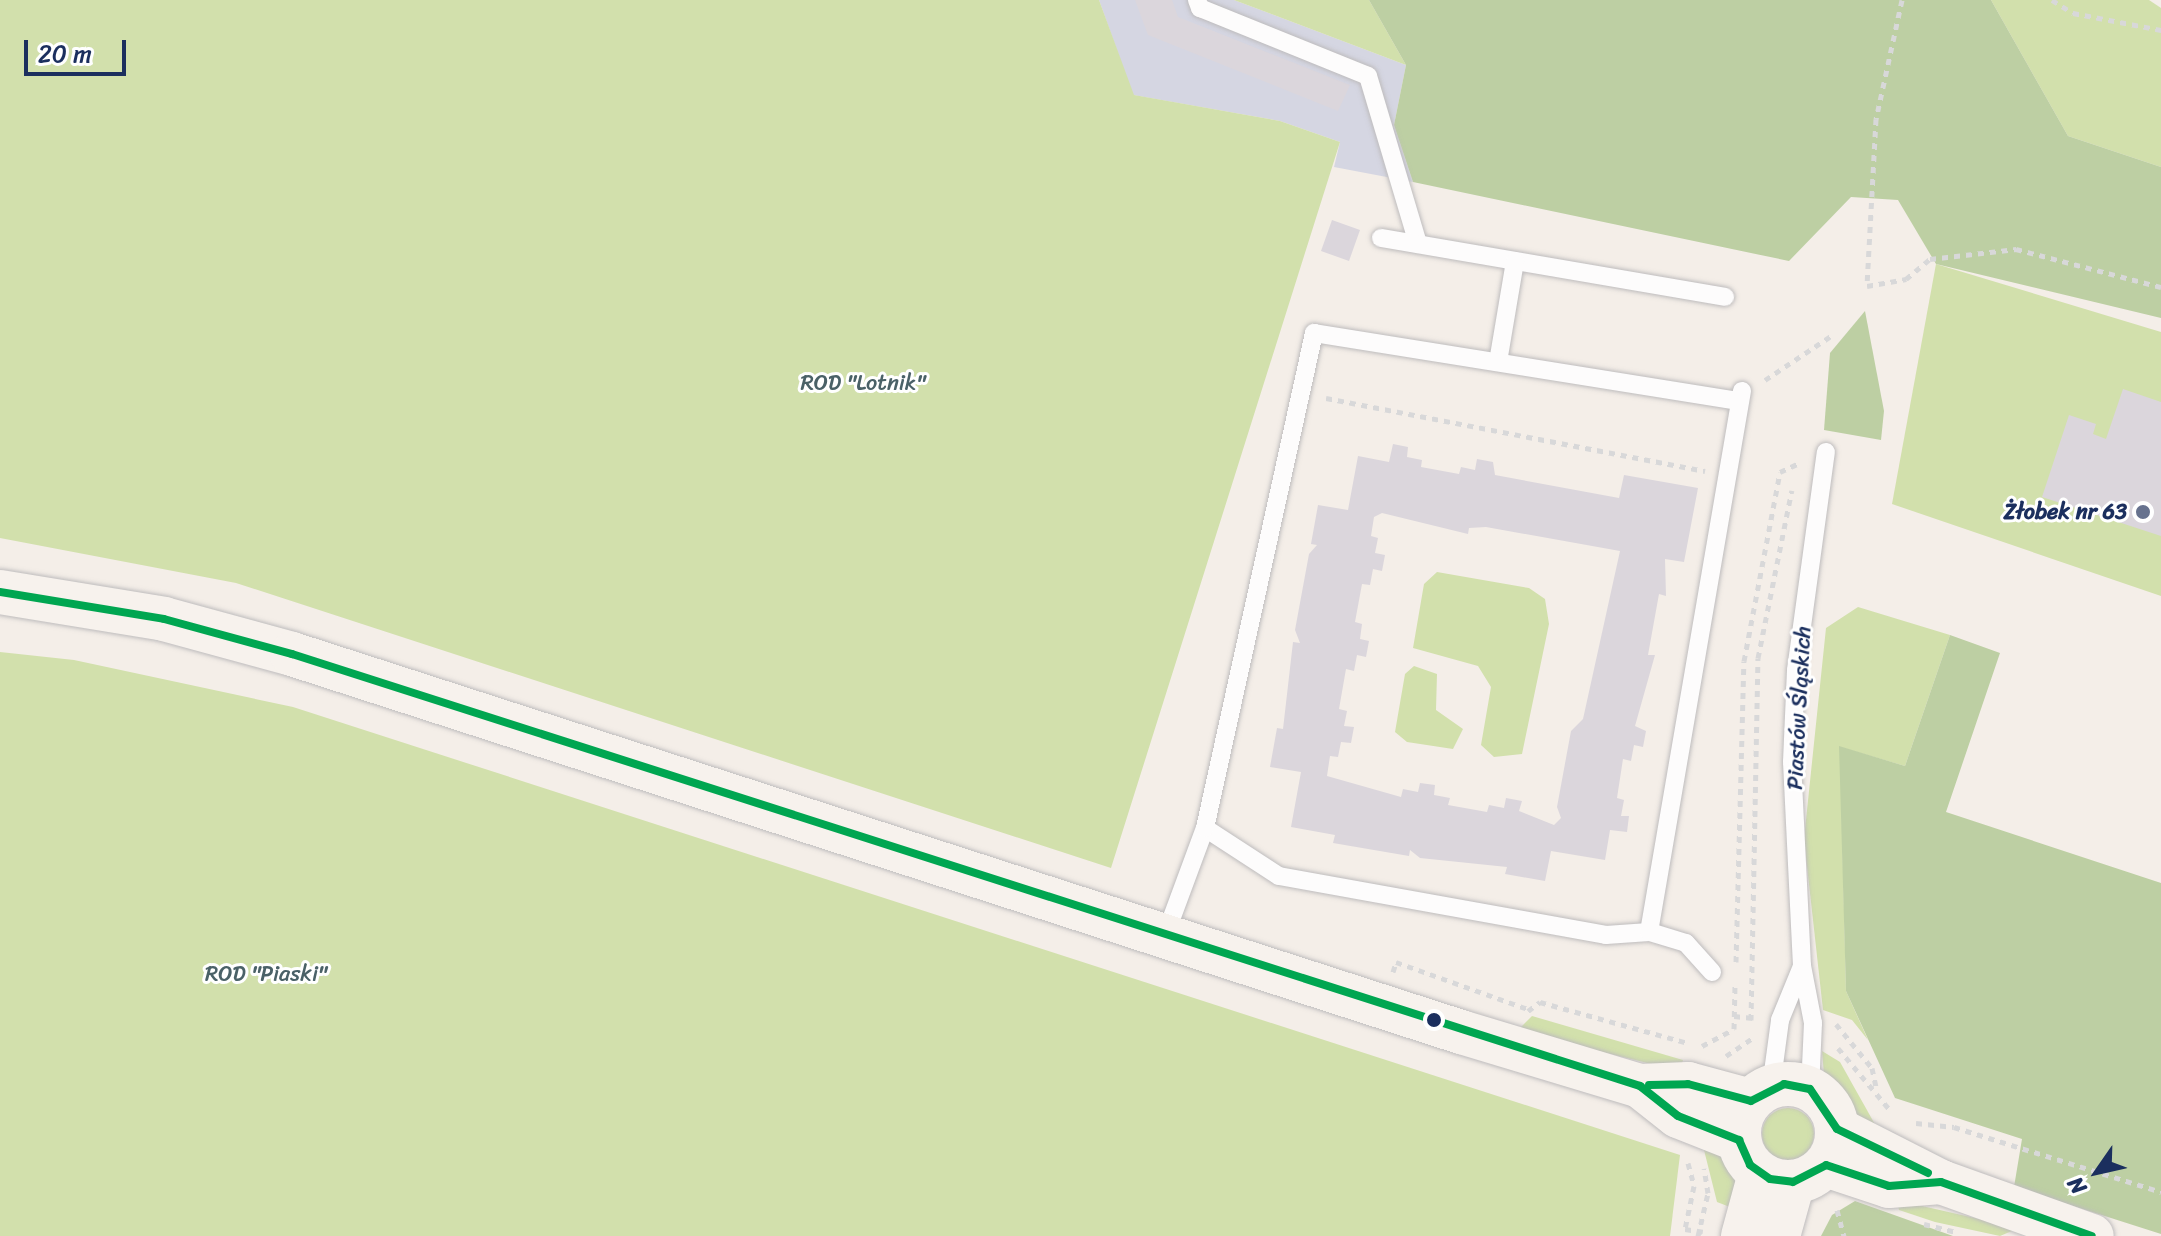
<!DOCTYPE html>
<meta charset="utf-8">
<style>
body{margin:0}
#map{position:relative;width:2161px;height:1236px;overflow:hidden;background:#f4eee8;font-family:Sriracha,sans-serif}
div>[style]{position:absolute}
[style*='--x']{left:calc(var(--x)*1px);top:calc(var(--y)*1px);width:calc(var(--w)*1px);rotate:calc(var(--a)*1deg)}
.industrial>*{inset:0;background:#d5d6e2}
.green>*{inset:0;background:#d2e0ac}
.round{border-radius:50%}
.forest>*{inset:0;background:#bdcfa3}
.building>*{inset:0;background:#dbd6dc}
.path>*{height:5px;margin-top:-2.5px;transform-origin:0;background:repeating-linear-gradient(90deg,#d8d8d9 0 6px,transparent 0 12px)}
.roads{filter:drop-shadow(0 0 2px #bebcbd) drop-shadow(0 0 2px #bebcbd)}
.lane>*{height:18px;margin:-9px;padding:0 9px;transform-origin:9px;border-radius:9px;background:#fdfcfc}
.secondary>*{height:44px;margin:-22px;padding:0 22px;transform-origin:22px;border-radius:22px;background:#f7f2ed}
.secondary>.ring{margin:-22px;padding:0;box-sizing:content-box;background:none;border:44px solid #f7f2ed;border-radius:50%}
.bus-1>*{height:8px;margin:-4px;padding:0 4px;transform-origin:4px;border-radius:4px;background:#00a651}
.dots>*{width:22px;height:22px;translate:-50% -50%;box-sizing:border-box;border:4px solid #fff;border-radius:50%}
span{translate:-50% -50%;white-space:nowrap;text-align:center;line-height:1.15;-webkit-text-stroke:6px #fff;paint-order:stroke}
.park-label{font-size:22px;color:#4a6167}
.poi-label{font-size:22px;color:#1b2f5e;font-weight:700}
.right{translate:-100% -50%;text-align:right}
.street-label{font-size:22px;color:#1b2f5e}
.north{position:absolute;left:2057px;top:1132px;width:80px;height:80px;-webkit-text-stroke:6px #fff;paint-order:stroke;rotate:236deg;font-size:22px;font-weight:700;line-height:32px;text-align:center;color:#1b2f5e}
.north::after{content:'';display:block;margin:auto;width:28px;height:36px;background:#1b2f5e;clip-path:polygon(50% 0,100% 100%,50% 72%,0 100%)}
.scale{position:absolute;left:24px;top:40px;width:102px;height:36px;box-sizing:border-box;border:4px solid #1b2f5e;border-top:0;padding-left:10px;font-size:24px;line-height:28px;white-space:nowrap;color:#1b2f5e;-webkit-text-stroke:6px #fff;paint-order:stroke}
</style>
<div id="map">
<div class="industrial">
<div style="clip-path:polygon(1099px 0,1234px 0,1406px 65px,1394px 125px,1413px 182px,1334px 167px,1340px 142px,1280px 121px,1133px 95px)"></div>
</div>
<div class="green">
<div style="clip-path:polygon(0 0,1099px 0,1134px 95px,1280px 121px,1340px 142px,1111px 868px,236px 583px,0 538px)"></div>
<div style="clip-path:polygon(1234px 0,1369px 0,1406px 65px)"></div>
<div style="clip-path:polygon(1991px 0,2149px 0,2161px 8px,2161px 167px,2068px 136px)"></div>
<div style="clip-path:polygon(1936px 264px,2161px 332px,2161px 596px,1892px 504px)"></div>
<div style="clip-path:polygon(1437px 572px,1529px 588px,1545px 599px,1549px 624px,1522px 754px,1494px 757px,1481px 745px,1491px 687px,1478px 666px,1413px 648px,1424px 584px)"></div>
<div style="clip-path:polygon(1858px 607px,1950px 635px,1905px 766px,1840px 747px,1846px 991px,1868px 1040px,1852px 1020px,1823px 1010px,1804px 839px,1826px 628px)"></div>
<div style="clip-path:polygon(0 652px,74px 660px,293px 707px,1680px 1155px,1670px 1236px,0 1236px)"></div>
<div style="clip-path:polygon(1414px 666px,1437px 674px,1436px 710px,1463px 729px,1453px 749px,1407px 742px,1395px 732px,1405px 674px)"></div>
<div style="clip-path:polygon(1532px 1016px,1683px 1060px,1680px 1071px,1517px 1031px)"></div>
<div style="clip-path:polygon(1822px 1051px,1840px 1062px,1877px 1128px,1849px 1114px,1824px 1075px)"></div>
<div class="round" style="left:1762px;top:1108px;width:52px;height:52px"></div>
<div style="clip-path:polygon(1702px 1142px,1732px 1159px,1740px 1211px,1717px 1202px)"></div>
<div style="clip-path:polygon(1896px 1198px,1922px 1206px,2019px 1228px,2000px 1236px,1935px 1222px,1899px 1210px)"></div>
</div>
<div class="forest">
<div style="clip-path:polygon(1369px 0,1991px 0,2068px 136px,2161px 167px,2161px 318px,1936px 264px,1898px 200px,1851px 197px,1789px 261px,1413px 182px,1394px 125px,1406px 65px)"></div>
<div style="clip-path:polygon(1865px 311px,1884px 411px,1881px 440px,1824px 430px,1830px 353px)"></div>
<div style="clip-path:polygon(1950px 635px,2000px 653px,1946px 812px,2161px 883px,2161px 1234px,2014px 1187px,2022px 1139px,1895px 1098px,1846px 991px,1839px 746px,1905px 766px)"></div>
<div style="clip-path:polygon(1855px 1201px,1953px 1236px,1821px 1236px,1832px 1215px)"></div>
</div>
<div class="building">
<div style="clip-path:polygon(1135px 0,1172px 0,1178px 17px,1350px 85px,1338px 111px,1148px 35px)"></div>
<div style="clip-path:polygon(1332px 220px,1360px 230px,1349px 261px,1321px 251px)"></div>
<div style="clip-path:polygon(2123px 389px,2161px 402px,2161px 536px,2042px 497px,2069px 415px,2096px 424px,2093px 434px,2106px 439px)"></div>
<div style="clip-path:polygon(evenodd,1393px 444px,1408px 447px,1407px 457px,1422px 460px,1421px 467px,1459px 474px,1461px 467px,1475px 470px,1477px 459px,1493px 462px,1495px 475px,1619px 498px,1624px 475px,1698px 488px,1684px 562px,1665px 559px,1666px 596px,1659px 594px,1648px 655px,1655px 655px,1635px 726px,1646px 731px,1643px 747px,1634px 745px,1631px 761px,1623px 759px,1617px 798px,1624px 800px,1621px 816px,1629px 816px,1627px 832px,1610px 830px,1605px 860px,1551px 851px,1545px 881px,1505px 874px,1507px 867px,1420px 858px,1410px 850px,1409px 856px,1333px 843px,1335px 835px,1291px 827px,1301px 772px,1270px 767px,1277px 728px,1283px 729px,1293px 642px,1300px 643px,1295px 630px,1309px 554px,1317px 545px,1311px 544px,1318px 505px,1348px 510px,1358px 456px,1389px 462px,1393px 444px,1382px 513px,1468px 534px,1469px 528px,1486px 527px,1620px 551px,1583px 719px,1571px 731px,1557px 807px,1561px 818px,1554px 825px,1519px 811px,1522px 801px,1506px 798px,1504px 808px,1489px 805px,1487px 812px,1448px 805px,1450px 798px,1434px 795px,1435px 785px,1420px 783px,1418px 792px,1403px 789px,1401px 797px,1327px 776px,1330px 756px,1338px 757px,1341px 742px,1351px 743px,1354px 727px,1344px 726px,1347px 711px,1339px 709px,1346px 669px,1354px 671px,1357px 655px,1366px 657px,1369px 641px,1360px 639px,1362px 624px,1355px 622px,1362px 584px,1370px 585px,1373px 569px,1382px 571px,1385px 555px,1375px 553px,1378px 538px,1371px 536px,1374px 517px,1382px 513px)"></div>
</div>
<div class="path">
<div style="--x:1902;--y:0;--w:122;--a:102.3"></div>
<div style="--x:1876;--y:119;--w:167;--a:93.1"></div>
<div style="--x:1867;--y:286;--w:40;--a:-10"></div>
<div style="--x:1906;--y:279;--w:31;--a:-40"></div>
<div style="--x:1930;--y:259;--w:87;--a:-6.6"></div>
<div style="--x:2016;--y:249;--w:150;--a:14.7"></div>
<div style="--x:2052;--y:0;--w:25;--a:32"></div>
<div style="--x:2073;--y:13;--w:90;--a:10.9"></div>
<div style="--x:1765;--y:380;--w:79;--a:-33.7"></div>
<div style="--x:1326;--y:398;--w:386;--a:10.9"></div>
<div style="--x:1736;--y:962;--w:301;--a:-88.5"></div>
<div style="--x:1744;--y:661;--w:192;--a:-79.2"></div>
<div style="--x:1780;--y:472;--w:21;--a:-25"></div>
<div style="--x:1393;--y:972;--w:10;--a:-73"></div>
<div style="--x:1396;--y:962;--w:143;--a:19.6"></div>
<div style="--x:1528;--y:1011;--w:15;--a:-37"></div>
<div style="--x:1540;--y:1002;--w:154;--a:15.5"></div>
<div style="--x:1734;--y:1016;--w:19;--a:6"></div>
<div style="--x:1751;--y:1020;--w:362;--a:-88.9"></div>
<div style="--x:1758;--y:658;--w:171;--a:-78.6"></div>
<div style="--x:1836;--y:1024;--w:57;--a:50.7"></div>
<div style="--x:1872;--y:1068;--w:19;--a:78"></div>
<div style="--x:1702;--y:1046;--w:36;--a:-28"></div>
<div style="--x:1734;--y:1029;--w:45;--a:-88.7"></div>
<div style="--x:1838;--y:1048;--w:81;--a:50"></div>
<div style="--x:1726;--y:1056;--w:34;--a:-34"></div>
<div style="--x:1916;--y:1123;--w:38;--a:6"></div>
<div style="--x:1954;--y:1127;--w:217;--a:17.4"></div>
<div style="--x:1688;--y:1163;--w:24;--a:75"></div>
<div style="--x:1694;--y:1186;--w:44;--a:101.8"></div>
<div style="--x:1685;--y:1229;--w:18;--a:9"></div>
<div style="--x:1837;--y:1210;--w:27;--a:75"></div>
<div style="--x:1924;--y:1224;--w:34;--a:14"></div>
<div style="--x:1698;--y:1236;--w:44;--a:-76.9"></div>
<div style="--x:1708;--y:1193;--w:25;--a:-99"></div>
</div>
<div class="roads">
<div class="lane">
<div style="--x:1197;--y:0;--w:9;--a:69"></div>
<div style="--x:1200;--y:8;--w:181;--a:22"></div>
<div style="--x:1368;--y:76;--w:175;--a:73.4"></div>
<div style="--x:1381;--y:238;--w:349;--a:9.7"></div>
<div style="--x:1498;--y:362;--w:102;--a:-80.4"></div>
<div style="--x:1205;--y:828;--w:88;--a:33"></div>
<div style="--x:1279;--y:876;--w:332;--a:10.2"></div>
<div style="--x:1606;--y:935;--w:43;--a:-4"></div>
<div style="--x:1165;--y:936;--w:115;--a:-69.7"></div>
<div style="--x:1205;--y:828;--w:507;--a:-77.58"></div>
<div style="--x:1314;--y:333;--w:431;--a:9.1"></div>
<div style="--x:1712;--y:972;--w:39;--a:-132"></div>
<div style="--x:1686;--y:943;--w:39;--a:-163"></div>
<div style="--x:1649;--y:932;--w:549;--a:-80.25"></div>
<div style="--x:1771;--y:1087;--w:68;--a:-82.3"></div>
<div style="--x:1780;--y:1020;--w:58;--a:-67.8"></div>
<div style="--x:1810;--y:1089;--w:66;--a:-87.4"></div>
<div style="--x:1813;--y:1023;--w:58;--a:-100.9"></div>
<div style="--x:1802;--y:966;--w:204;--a:-92.8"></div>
<div style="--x:1792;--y:762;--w:92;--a:-87.5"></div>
<div style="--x:1796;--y:670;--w:220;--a:-82.2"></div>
</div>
<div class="secondary">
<div style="--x:0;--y:592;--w:166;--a:9.3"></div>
<div style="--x:164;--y:619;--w:133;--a:15.3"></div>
<div style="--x:292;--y:654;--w:1229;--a:17.92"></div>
<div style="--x:1461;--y:1032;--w:187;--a:16.8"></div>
<div style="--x:1640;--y:1086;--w:48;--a:-2.4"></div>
<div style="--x:1688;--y:1084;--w:65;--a:15.1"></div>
<div class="ring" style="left:1739px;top:1084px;width:54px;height:54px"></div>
<div style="--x:1640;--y:1086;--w:48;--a:38.3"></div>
<div style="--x:1678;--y:1116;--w:66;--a:21.5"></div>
<div style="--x:1837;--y:1129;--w:117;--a:27"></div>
<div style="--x:1941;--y:1182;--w:160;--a:19.7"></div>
<div style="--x:1826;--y:1165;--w:66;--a:18.4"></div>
<div style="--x:1889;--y:1186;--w:52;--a:-4.4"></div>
<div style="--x:1743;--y:1236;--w:64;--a:-74.7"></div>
<div style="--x:1778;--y:1236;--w:56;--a:-74.5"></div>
</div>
</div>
<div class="bus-1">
<div style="--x:0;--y:592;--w:166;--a:9.3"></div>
<div style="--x:164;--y:619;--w:133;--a:15.3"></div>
<div style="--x:292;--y:654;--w:1416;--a:17.77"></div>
<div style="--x:1640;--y:1086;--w:48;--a:38.3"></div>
<div style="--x:1678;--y:1116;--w:66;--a:21.5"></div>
<div style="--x:1739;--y:1140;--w:27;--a:66"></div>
<div style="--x:1750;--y:1165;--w:24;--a:35"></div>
<div style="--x:1770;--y:1179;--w:23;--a:7"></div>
<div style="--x:1793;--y:1182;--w:37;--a:-27"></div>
<div style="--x:1826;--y:1165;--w:66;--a:18.4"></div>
<div style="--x:1889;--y:1186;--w:52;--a:-4.4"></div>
<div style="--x:1941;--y:1182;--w:160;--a:19.7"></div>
<div style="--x:1649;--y:1085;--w:39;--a:-1"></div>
<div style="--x:1688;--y:1084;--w:65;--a:15.1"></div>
<div style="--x:1751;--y:1101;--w:37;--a:-27"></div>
<div style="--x:1784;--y:1084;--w:26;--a:11"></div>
<div style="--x:1810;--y:1089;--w:48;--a:56"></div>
<div style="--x:1837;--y:1129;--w:101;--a:25.8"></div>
</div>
<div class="dots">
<div style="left:2143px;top:512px;background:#67728e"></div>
<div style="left:1434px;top:1020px;background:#1b2f5e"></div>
</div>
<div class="park-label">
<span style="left:863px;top:383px">ROD "Lotnik"</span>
<span style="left:266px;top:974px">ROD "Piaski"</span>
</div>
<div class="poi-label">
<span class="right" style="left:2127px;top:512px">Żłobek nr 63</span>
</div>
<div class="street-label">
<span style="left:1799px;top:708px;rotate:-87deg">Piastów Śląskich</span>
</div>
<div class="north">N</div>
<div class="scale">20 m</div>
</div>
